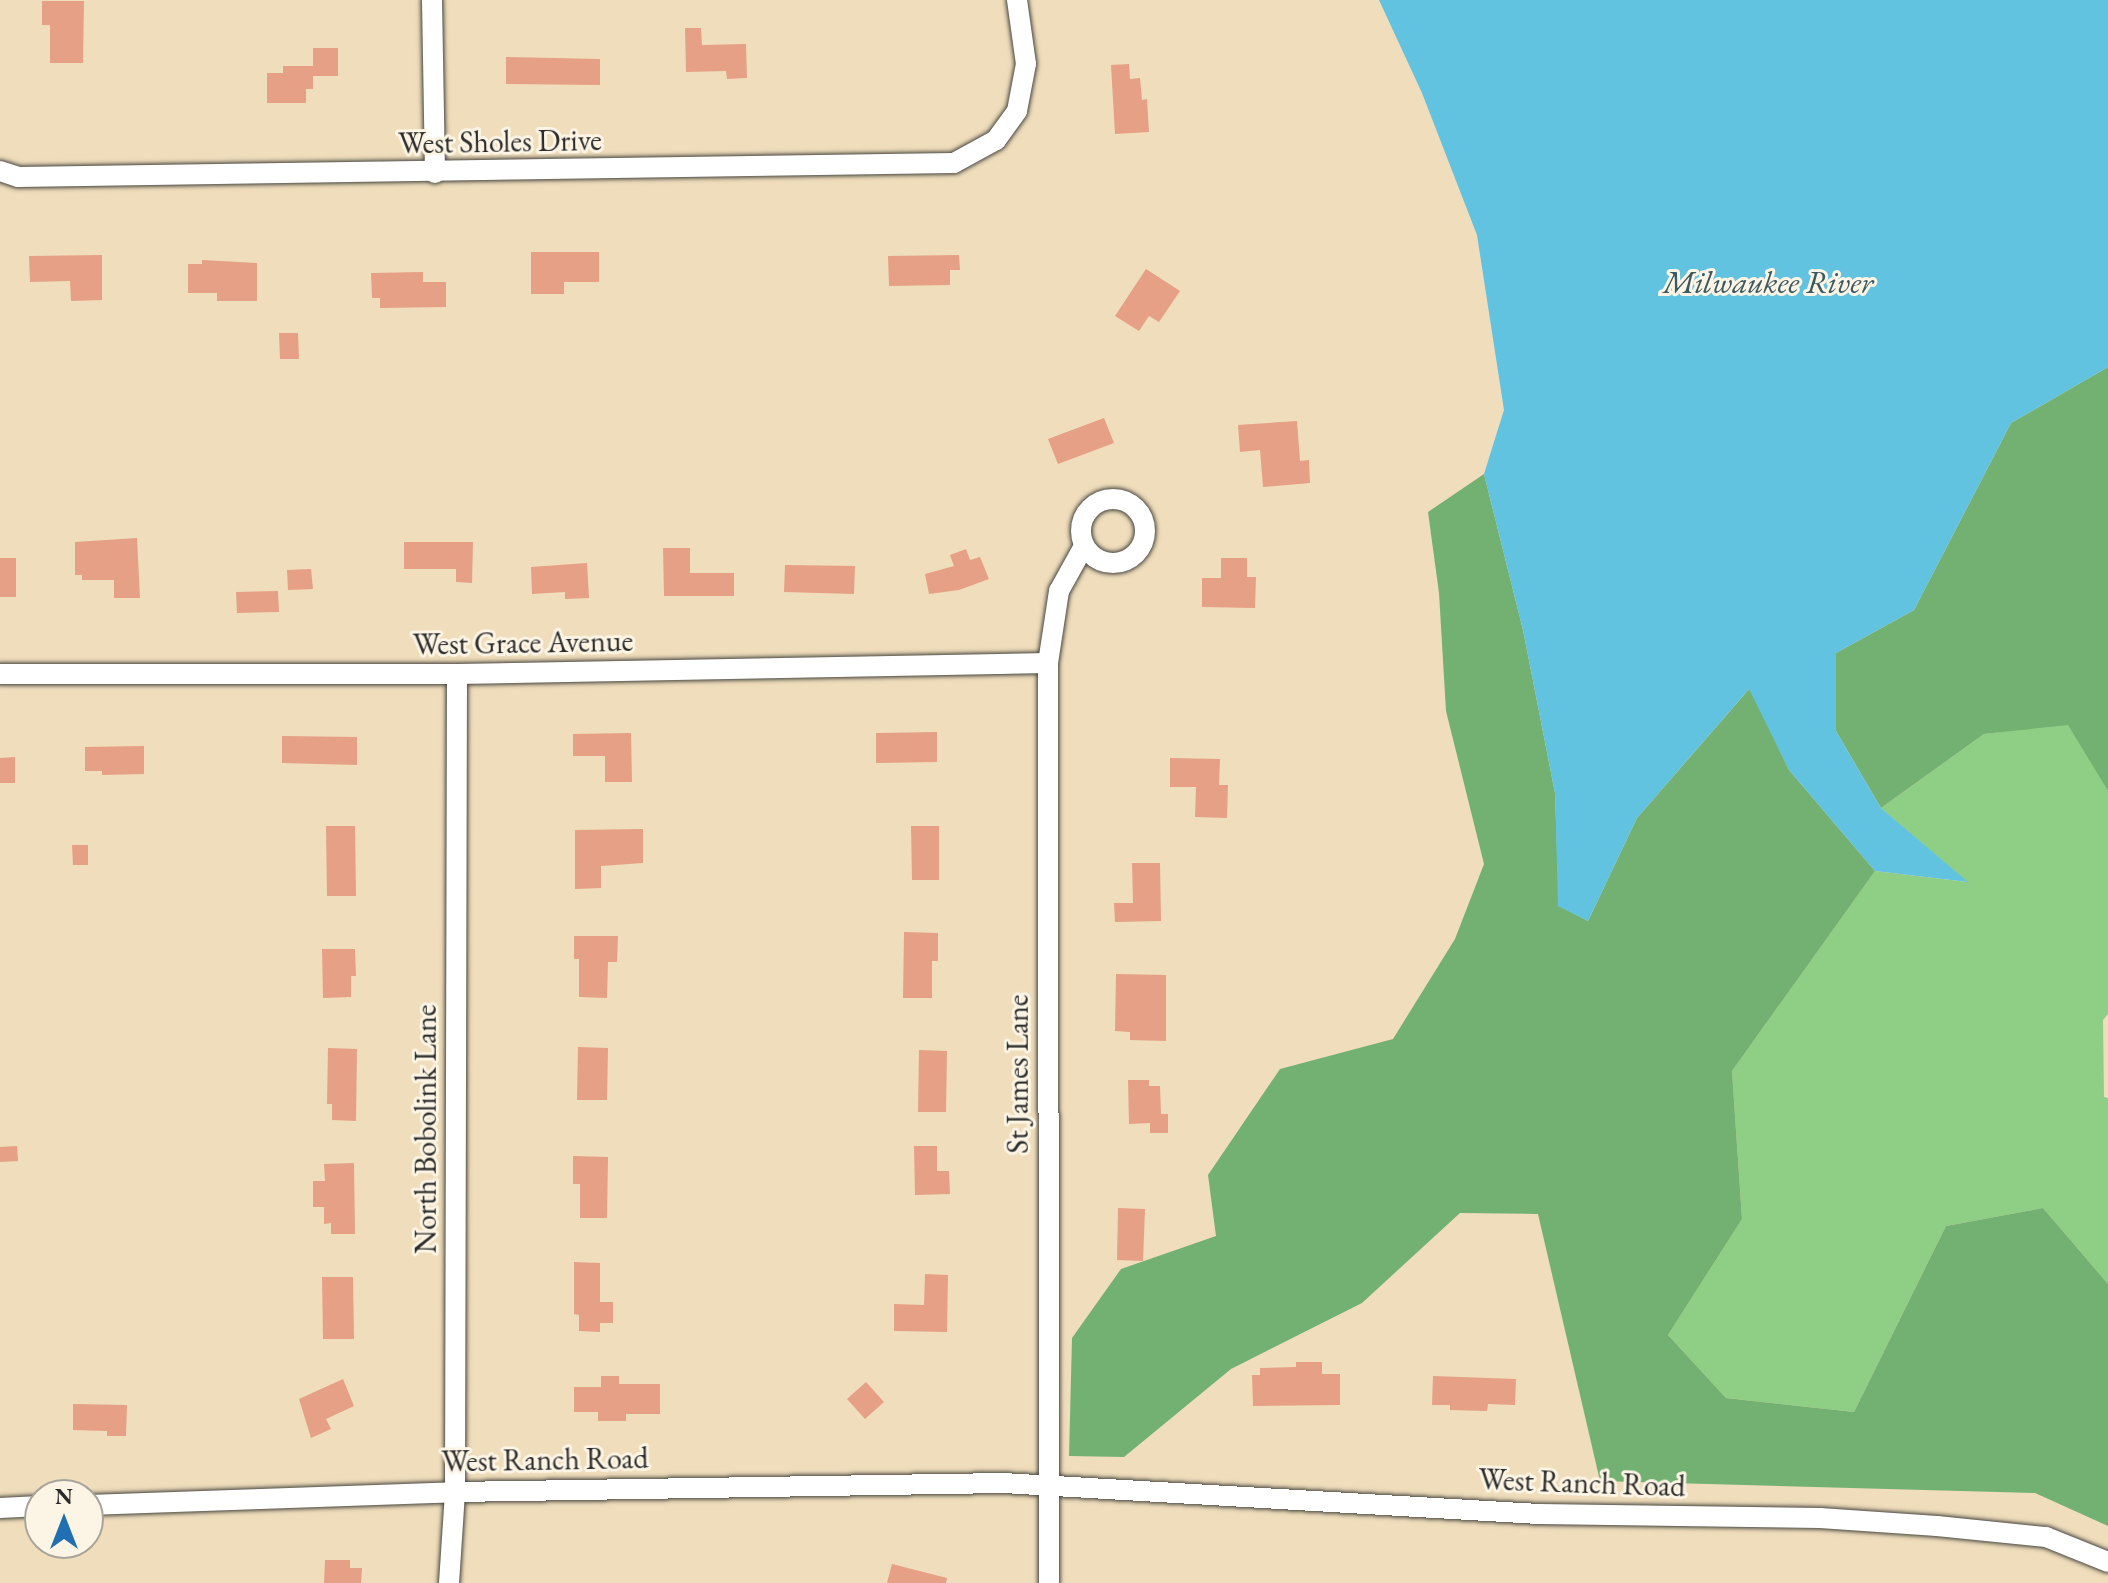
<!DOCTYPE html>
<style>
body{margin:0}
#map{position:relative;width:2108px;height:1583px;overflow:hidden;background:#efddbb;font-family:"EB Garamond",serif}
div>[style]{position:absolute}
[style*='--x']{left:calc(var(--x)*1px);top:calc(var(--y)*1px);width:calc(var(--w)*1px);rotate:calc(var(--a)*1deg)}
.green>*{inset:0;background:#8fce85}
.forest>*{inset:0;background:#73b172}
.water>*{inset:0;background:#61c3df}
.building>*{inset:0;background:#e6a086}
.roads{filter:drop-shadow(0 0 2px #484641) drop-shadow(0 0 2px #484641)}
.minor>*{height:20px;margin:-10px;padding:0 10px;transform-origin:10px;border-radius:10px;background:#fff}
.minor>.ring{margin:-10px;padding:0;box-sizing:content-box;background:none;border:20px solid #fff;border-radius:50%}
span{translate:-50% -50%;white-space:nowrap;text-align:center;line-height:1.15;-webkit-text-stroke:6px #fcf5e5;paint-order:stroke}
.street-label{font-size:30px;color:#2b2b2b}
.water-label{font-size:32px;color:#3b5961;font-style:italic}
.north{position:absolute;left:24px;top:1479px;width:80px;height:80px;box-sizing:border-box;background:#fcf5e5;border:2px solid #a8a49b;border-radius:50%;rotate:0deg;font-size:22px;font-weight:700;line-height:32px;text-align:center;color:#2b2b2b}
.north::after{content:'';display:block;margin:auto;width:28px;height:36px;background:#1f6fb2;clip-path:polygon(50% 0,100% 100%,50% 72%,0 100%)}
</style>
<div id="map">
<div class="green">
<div style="clip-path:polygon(2069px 724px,2108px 791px,2108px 1014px,2103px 1020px,2104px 1097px,2108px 1098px,2108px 1284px,2043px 1208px,1946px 1226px,1854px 1412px,1726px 1398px,1668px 1335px,1742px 1219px,1732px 1071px,1875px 871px,1967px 882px,1881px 808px,1984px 734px)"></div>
</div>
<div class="forest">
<div style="clip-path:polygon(2108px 367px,2108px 791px,2068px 725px,1984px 734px,1881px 808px,1836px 731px,1836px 653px,1914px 610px,2011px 423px)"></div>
<div style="clip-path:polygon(1484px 474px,1523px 630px,1555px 793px,1559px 906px,1588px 921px,1637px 818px,1750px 688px,1789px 770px,1875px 871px,1732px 1071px,1742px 1219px,1668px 1335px,1726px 1398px,1854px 1412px,1946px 1226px,2043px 1208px,2108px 1284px,2108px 1526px,2035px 1493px,1600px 1481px,1538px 1214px,1460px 1213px,1362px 1303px,1231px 1369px,1124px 1457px,1069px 1456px,1072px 1338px,1121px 1269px,1216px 1236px,1208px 1175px,1280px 1069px,1393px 1039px,1455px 939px,1484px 864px,1446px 711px,1439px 593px,1428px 512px)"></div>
</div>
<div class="water">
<div style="clip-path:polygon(1379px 0,2108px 0,2108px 367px,2011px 423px,1914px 610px,1836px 653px,1836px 731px,1881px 808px,1968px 882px,1875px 871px,1789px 770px,1749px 689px,1637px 818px,1588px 921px,1558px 906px,1555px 793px,1523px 630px,1484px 474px,1504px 410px,1477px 235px,1422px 93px)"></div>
</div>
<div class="building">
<div style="clip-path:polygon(42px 1px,84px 1px,83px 63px,50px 63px,50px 25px,42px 25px)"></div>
<div style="clip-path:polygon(685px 28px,701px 28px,702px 45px,746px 44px,747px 78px,727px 79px,726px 71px,686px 72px)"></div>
<div style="clip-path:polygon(313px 48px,338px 48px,338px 76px,313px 76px)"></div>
<div style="clip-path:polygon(506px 57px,600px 59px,600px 85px,506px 84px)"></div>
<div style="clip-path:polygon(1129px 64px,1130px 79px,1140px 78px,1142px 100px,1147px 99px,1149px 132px,1115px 134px,1111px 65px)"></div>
<div style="clip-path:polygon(283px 66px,313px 66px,313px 89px,306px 89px,306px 103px,267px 103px,267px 73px,283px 73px)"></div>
<div style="clip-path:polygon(531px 252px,599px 252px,599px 282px,564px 282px,564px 294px,531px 294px)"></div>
<div style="clip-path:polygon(102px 255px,102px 300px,71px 301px,70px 281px,30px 282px,29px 256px)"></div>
<div style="clip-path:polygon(959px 255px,960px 270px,950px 270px,950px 285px,889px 286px,888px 256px)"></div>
<div style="clip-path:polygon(202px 260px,257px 263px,257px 301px,217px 301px,217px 293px,188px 293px,188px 264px,202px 264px)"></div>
<div style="clip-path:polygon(1146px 269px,1180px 291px,1159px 322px,1149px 316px,1139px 331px,1115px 316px)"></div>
<div style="clip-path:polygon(423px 272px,423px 282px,446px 282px,446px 307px,380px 308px,380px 298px,372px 298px,371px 273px)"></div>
<div style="clip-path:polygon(279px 333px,298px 333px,299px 359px,280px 359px)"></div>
<div style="clip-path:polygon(1104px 418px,1114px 443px,1058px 464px,1048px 439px)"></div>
<div style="clip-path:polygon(1297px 421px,1300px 461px,1309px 460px,1310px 483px,1263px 487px,1260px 450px,1240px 452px,1238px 425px)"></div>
<div style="clip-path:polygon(137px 538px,140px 598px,114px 598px,114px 580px,82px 580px,82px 575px,75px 575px,75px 542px)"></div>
<div style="clip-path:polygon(404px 542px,473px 542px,472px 583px,456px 582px,456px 569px,404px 569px)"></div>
<div style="clip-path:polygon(663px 548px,690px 548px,690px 573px,734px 573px,734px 596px,664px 596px)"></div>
<div style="clip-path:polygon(966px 549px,970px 560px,980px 557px,989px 579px,959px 590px,929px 594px,925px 574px,954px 566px,950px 555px)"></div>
<div style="clip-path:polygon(0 558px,16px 558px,16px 597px,0 597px)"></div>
<div style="clip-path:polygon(1221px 558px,1247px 558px,1247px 577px,1256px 577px,1255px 608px,1202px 607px,1202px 578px,1221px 578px)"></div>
<div style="clip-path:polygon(587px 563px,589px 598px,565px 599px,565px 592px,532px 594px,531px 567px)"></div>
<div style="clip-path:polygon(785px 565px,855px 566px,854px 594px,784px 592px)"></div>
<div style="clip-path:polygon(311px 569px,313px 589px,288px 590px,287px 570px)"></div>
<div style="clip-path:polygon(278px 591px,279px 612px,237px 613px,236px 592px)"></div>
<div style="clip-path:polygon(937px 732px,937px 762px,876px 763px,876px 733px)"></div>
<div style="clip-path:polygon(631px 733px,632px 782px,605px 782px,605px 756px,573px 756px,573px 734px)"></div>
<div style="clip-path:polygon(282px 736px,357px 737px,357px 765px,282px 763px)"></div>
<div style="clip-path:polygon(144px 746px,144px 774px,102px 775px,102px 771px,85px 771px,85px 747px)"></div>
<div style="clip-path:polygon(15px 757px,15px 783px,0 783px,0 758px)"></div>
<div style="clip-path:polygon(1170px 758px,1220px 759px,1219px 785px,1228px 785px,1227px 818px,1195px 817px,1196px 787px,1170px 787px)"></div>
<div style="clip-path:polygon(326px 826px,355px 826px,356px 896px,327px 896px)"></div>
<div style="clip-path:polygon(911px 826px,939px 826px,939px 880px,912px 880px)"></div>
<div style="clip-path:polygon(643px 829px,643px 863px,601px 866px,601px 888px,575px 889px,575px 830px)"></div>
<div style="clip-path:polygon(72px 845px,88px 845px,88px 865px,73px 865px)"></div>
<div style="clip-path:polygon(1132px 863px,1160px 863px,1161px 921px,1115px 922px,1114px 903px,1133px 903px)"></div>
<div style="clip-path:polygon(904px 932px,938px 933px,938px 961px,932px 961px,932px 998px,903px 998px)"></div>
<div style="clip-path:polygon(574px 936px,618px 936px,617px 962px,608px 962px,607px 998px,579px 997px,579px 959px,574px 959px)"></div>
<div style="clip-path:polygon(322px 949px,355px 949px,356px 976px,351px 976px,351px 997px,323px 998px)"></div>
<div style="clip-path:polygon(1116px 974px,1166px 975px,1166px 1041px,1130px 1040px,1130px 1032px,1115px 1031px)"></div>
<div style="clip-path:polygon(578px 1047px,608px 1048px,607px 1100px,577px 1100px)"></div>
<div style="clip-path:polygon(328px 1048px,357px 1049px,356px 1121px,332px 1120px,332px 1104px,327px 1104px)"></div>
<div style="clip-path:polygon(919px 1050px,947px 1051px,946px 1112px,918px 1112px)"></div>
<div style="clip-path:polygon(1128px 1080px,1149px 1080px,1149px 1086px,1160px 1086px,1161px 1114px,1168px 1114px,1168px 1133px,1150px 1133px,1150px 1123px,1129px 1124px)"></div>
<div style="clip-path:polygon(17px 1146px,18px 1161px,0 1162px,0 1147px)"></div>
<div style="clip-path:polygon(914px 1146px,937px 1146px,937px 1171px,949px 1171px,950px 1194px,915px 1195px)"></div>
<div style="clip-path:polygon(573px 1156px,608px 1157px,607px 1218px,580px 1218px,580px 1184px,573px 1184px)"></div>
<div style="clip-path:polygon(354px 1163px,355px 1234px,331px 1234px,331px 1223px,324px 1224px,324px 1207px,313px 1207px,313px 1181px,325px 1181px,324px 1164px)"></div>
<div style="clip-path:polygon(1118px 1208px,1145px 1209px,1143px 1261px,1117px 1260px)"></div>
<div style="clip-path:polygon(574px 1262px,600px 1263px,600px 1302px,613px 1302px,613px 1323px,600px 1323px,600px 1332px,579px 1331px,579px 1315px,574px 1314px)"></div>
<div style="clip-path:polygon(925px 1274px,948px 1275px,947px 1332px,894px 1331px,894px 1304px,924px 1305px)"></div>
<div style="clip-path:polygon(322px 1277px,353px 1277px,354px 1339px,323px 1339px)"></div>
<div style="clip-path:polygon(1296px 1362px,1322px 1362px,1322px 1374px,1340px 1374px,1340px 1405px,1253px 1406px,1252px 1375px,1260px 1375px,1260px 1368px,1296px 1367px)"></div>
<div style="clip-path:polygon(601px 1376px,619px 1376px,619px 1384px,660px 1384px,660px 1414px,626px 1414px,626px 1421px,598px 1421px,598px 1412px,574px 1412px,574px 1387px,601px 1387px)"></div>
<div style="clip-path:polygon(1433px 1376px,1516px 1379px,1515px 1405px,1488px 1404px,1487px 1411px,1450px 1410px,1450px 1405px,1432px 1405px)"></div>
<div style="clip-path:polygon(343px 1379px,354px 1406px,326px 1419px,331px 1429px,311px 1438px,299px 1399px)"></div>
<div style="clip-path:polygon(866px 1382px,884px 1402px,865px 1419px,847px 1399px)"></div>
<div style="clip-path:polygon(73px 1404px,127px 1405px,126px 1436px,107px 1436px,107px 1431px,73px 1430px)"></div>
<div style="clip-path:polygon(325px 1560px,350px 1560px,350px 1568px,362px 1568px,361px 1583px,324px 1583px)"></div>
<div style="clip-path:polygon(892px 1564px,947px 1578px,946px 1583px,887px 1583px)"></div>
</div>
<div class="roads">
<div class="minor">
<div style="--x:432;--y:0;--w:173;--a:89"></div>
<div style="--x:0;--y:171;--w:19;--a:18"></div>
<div style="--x:18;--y:177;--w:936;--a:-0.86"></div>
<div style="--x:954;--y:163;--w:48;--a:-28.7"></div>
<div style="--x:996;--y:140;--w:36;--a:-54"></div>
<div style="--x:1017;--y:111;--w:48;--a:-79.2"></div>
<div style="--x:1026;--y:64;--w:65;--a:-98"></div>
<div class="ring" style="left:1081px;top:499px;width:44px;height:44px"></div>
<div style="--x:0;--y:674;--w:457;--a:0"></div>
<div style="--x:457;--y:674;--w:591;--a:-1.07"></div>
<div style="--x:88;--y:1505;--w:367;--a:-2"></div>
<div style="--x:455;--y:1492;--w:548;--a:-0.94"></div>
<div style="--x:1003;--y:1483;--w:537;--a:3.31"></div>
<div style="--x:1539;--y:1514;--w:281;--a:0.8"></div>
<div style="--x:1820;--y:1518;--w:117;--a:3.9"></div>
<div style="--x:1937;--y:1526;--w:110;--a:5.8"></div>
<div style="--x:2046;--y:1537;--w:67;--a:22"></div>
<div style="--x:0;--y:1508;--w:40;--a:-2.9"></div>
<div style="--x:449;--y:1583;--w:91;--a:-86.2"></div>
<div style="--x:455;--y:1492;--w:818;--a:-89.86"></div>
<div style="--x:1049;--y:1583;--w:920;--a:-90.06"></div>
<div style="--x:1048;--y:663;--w:73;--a:-81.3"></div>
<div style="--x:1059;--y:591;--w:51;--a:-60.9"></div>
</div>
</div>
<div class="street-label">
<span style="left:500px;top:142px;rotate:-1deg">West Sholes Drive</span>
<span style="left:523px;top:643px;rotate:-1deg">West Grace Avenue</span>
<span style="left:1018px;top:1074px;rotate:-90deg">St James Lane</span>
<span style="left:426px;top:1129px;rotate:-90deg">North Bobolink Lane</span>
<span style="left:545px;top:1460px;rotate:-1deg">West Ranch Road</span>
<span style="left:1582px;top:1483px;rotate:2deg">West Ranch Road</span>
</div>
<div class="water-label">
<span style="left:1768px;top:282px">Milwaukee River</span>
</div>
<div class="north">N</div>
</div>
